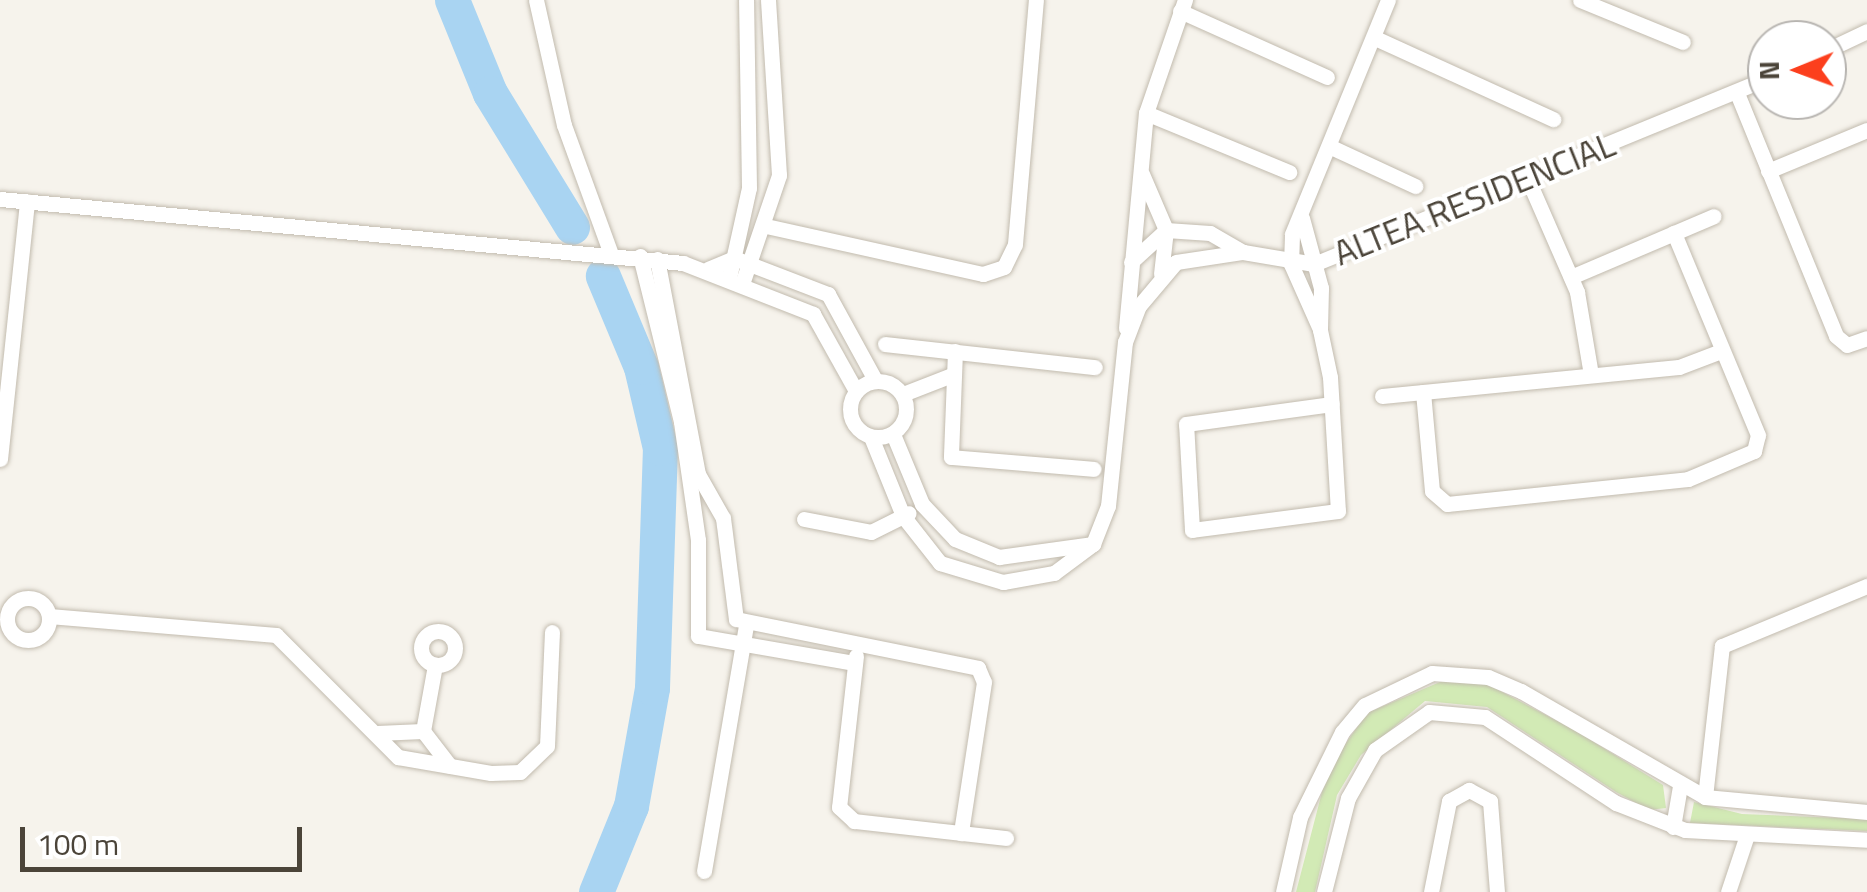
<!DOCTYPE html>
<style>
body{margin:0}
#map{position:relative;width:1867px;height:892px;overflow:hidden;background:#f6f3ec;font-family:"Titillium Web",sans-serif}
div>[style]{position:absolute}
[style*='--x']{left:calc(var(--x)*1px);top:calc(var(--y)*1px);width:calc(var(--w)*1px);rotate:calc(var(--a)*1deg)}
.green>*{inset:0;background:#d2eab5}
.river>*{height:35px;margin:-17.5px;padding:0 17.5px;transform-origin:17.5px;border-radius:17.5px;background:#a9d4f2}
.roads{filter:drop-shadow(0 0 2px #c2bbae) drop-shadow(0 0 2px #c2bbae)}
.minor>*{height:15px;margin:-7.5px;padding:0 7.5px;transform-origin:7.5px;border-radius:7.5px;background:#fff}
.minor>.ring{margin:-7.5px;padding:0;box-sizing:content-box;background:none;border:15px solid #fff;border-radius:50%}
span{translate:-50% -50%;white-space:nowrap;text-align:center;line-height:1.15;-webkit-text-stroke:8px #fff;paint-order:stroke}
.street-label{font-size:35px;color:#4b4439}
.north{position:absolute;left:1747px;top:20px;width:100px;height:100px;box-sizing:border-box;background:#fff;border:2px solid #b7b4b0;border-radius:50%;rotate:269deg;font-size:28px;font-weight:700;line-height:40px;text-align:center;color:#4b4439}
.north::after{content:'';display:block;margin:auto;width:35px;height:45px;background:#fc3f1d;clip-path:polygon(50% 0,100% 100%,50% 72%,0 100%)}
.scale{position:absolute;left:20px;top:827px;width:282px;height:45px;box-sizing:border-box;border:5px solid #4b4439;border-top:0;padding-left:12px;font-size:30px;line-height:35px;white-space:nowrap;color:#4b4439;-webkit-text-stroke:8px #fff;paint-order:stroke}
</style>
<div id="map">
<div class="green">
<div style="clip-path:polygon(1447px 679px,1489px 685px,1576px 731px,1663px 785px,1666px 808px,1649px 810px,1616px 792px,1487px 707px,1425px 701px,1361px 755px,1337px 795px,1315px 892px,1296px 892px,1328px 769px,1367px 713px)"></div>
<div style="clip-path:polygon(1694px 802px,1742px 814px,1867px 819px,1867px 831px,1690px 823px)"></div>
</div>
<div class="river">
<div style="--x:452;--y:0;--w:100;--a:67.8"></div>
<div style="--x:490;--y:93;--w:157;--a:58.5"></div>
<div style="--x:596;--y:892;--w:93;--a:-67.9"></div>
<div style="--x:631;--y:806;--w:120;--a:-79.9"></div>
<div style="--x:652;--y:688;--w:240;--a:-88.1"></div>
<div style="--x:660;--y:448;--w:83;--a:-103.2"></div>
<div style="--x:641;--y:367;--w:99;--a:-112.7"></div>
</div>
<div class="roads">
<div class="minor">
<div style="--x:536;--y:0;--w:128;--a:77.4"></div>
<div style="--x:564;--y:125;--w:137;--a:70"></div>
<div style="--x:1580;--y:0;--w:111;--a:22.2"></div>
<div style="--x:1180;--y:11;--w:161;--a:24.2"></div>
<div style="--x:1375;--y:38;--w:196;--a:24.5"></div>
<div style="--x:1827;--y:50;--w:44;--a:-25.4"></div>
<div style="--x:1737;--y:93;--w:262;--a:67.8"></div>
<div style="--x:1836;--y:336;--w:14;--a:39"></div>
<div style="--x:1847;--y:345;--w:21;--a:-19"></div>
<div style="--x:1146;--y:113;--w:155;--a:22.4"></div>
<div style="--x:1331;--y:147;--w:93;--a:24.9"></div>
<div style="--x:1768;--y:171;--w:107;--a:-22.5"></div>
<div style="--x:1142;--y:174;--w:61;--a:66.8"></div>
<div style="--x:1166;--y:230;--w:44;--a:96.5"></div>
<div style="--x:1526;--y:175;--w:128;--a:66.4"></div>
<div style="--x:1577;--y:292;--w:84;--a:80.4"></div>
<div style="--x:0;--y:199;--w:686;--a:5.35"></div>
<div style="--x:683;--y:263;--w:140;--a:21.4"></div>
<div style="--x:813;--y:314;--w:88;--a:60.8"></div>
<div style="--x:1302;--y:218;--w:73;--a:74.8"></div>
<div style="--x:1321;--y:288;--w:42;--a:91.4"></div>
<div style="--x:1320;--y:330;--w:48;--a:78"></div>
<div style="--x:1330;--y:377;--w:134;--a:86.6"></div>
<div style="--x:1338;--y:511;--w:147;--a:172.6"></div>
<div style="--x:1192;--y:530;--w:106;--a:-93.2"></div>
<div style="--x:1186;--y:424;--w:147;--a:-7.8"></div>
<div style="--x:766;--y:226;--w:222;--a:12.5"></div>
<div style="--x:983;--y:274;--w:22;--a:-18"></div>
<div style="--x:1004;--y:267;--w:25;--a:-64"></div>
<div style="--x:1015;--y:244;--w:245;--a:-85.1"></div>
<div style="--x:640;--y:256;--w:171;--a:76.1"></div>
<div style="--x:681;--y:422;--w:119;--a:81.8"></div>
<div style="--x:698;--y:540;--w:96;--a:90"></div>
<div style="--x:698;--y:636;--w:159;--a:9.8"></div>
<div style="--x:657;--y:259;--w:219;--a:79.2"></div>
<div style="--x:698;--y:474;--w:51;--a:60.4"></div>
<div style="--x:723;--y:518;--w:102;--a:82.7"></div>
<div style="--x:736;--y:619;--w:247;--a:11.4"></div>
<div style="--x:978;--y:668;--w:15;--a:67"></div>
<div style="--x:984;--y:682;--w:153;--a:98.7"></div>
<div style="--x:1131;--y:262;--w:47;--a:-42.4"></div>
<div style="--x:1166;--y:230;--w:44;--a:3.9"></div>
<div style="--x:1210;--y:233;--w:38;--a:30"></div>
<div style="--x:708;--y:269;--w:28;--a:-23"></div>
<div style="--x:734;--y:258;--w:101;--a:21"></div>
<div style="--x:828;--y:294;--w:98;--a:61.3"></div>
<div style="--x:1571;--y:277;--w:155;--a:-23.1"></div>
<div style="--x:729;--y:278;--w:92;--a:-77.5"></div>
<div style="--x:749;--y:188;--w:188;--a:-90.9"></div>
<div style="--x:743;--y:281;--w:112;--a:-71.2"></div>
<div style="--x:779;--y:175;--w:175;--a:-93.6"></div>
<div style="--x:1319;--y:327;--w:69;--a:-114"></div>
<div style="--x:1291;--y:264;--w:30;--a:-88"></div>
<div style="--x:1292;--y:234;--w:253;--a:-67.7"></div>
<div style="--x:1126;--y:328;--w:216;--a:-84.7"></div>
<div style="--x:1146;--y:113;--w:120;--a:-71"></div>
<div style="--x:885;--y:344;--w:211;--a:6.3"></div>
<div style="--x:955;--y:351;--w:106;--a:92.2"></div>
<div style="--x:951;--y:457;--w:143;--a:4.8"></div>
<div class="ring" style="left:850px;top:381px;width:41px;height:41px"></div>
<div style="--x:1423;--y:392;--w:99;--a:84.8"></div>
<div style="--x:1432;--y:491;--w:20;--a:41"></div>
<div style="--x:1447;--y:504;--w:242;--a:-5.9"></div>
<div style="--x:1688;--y:479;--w:72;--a:-23"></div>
<div style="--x:1754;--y:451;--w:16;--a:-76"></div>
<div style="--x:1758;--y:435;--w:219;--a:-112.6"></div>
<div style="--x:903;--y:394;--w:53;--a:-21.2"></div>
<div style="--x:1382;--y:396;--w:298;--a:-5.6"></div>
<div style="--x:1679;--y:367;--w:45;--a:-20.9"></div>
<div style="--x:893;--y:434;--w:76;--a:67.5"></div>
<div style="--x:922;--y:504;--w:48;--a:46.7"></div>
<div style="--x:955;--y:539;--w:48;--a:22.2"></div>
<div style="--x:999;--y:557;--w:95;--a:-7.9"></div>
<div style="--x:871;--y:437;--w:85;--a:67.9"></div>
<div style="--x:903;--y:516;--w:60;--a:51.8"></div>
<div style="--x:940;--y:563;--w:66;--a:16.8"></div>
<div style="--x:1003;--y:582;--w:52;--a:-10"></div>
<div style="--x:1054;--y:573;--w:49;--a:-36.6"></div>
<div style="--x:1093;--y:544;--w:41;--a:-68.5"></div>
<div style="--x:1108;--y:506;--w:165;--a:-84.1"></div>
<div style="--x:1125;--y:342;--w:39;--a:-69"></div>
<div style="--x:1139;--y:306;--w:57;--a:-49.9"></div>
<div style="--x:1176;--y:262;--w:68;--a:-8.5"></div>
<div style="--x:1243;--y:252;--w:72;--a:9.6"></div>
<div style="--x:1314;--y:264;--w:490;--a:-22.3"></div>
<div style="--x:0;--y:459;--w:259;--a:-84"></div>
<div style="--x:804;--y:519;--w:68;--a:11"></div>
<div style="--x:871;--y:532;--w:42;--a:-26.6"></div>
<div class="ring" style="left:7px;top:598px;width:27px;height:27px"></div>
<div style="--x:49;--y:616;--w:228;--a:4.8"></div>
<div style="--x:276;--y:635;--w:173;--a:45"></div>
<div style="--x:398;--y:757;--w:94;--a:9.8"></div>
<div style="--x:491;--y:773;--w:29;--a:-2"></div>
<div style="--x:520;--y:772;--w:37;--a:-44"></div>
<div style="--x:547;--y:746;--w:114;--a:-87.5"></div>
<div class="ring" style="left:421px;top:631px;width:19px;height:19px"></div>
<div style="--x:856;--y:656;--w:152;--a:96.4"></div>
<div style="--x:839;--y:807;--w:21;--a:43"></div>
<div style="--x:854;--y:821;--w:153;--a:6.4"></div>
<div style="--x:423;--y:731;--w:67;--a:-79.7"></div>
<div style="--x:377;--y:733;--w:46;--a:-2.5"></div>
<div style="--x:423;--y:731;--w:44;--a:52.4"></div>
<div style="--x:1705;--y:797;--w:152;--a:-83.6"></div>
<div style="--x:1722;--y:646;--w:157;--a:-22.5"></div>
<div style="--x:1673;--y:827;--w:42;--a:-80.3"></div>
<div style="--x:704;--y:871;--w:251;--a:-80.3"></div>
<div style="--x:1283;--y:892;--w:77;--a:-77.2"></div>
<div style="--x:1300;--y:817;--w:95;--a:-63.7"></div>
<div style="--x:1342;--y:732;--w:35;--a:-50"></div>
<div style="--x:1365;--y:705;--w:74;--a:-25.5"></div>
<div style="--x:1432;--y:673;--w:56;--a:4.1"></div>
<div style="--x:1488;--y:677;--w:36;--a:23"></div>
<div style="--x:1521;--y:691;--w:212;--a:29.9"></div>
<div style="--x:1705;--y:797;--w:163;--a:5.3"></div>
<div style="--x:1324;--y:892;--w:97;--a:-75.7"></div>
<div style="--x:1348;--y:798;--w:55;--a:-60.6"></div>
<div style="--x:1375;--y:750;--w:66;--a:-35.1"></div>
<div style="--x:1429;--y:712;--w:56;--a:5.1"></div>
<div style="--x:1485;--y:717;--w:157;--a:33.3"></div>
<div style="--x:1616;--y:803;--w:74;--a:21.4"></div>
<div style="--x:1685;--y:830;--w:182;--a:3.1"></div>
<div style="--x:1431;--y:892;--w:93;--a:-78.8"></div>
<div style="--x:1449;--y:801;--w:23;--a:-29"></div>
<div style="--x:1469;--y:790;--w:24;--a:28"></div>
<div style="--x:1490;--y:801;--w:91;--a:85.6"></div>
<div style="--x:1728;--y:892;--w:57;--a:-71.6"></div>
</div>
</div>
<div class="street-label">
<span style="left:1474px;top:198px;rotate:-22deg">ALTEA RESIDENCIAL</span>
</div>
<div class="north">N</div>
<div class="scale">100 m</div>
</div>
